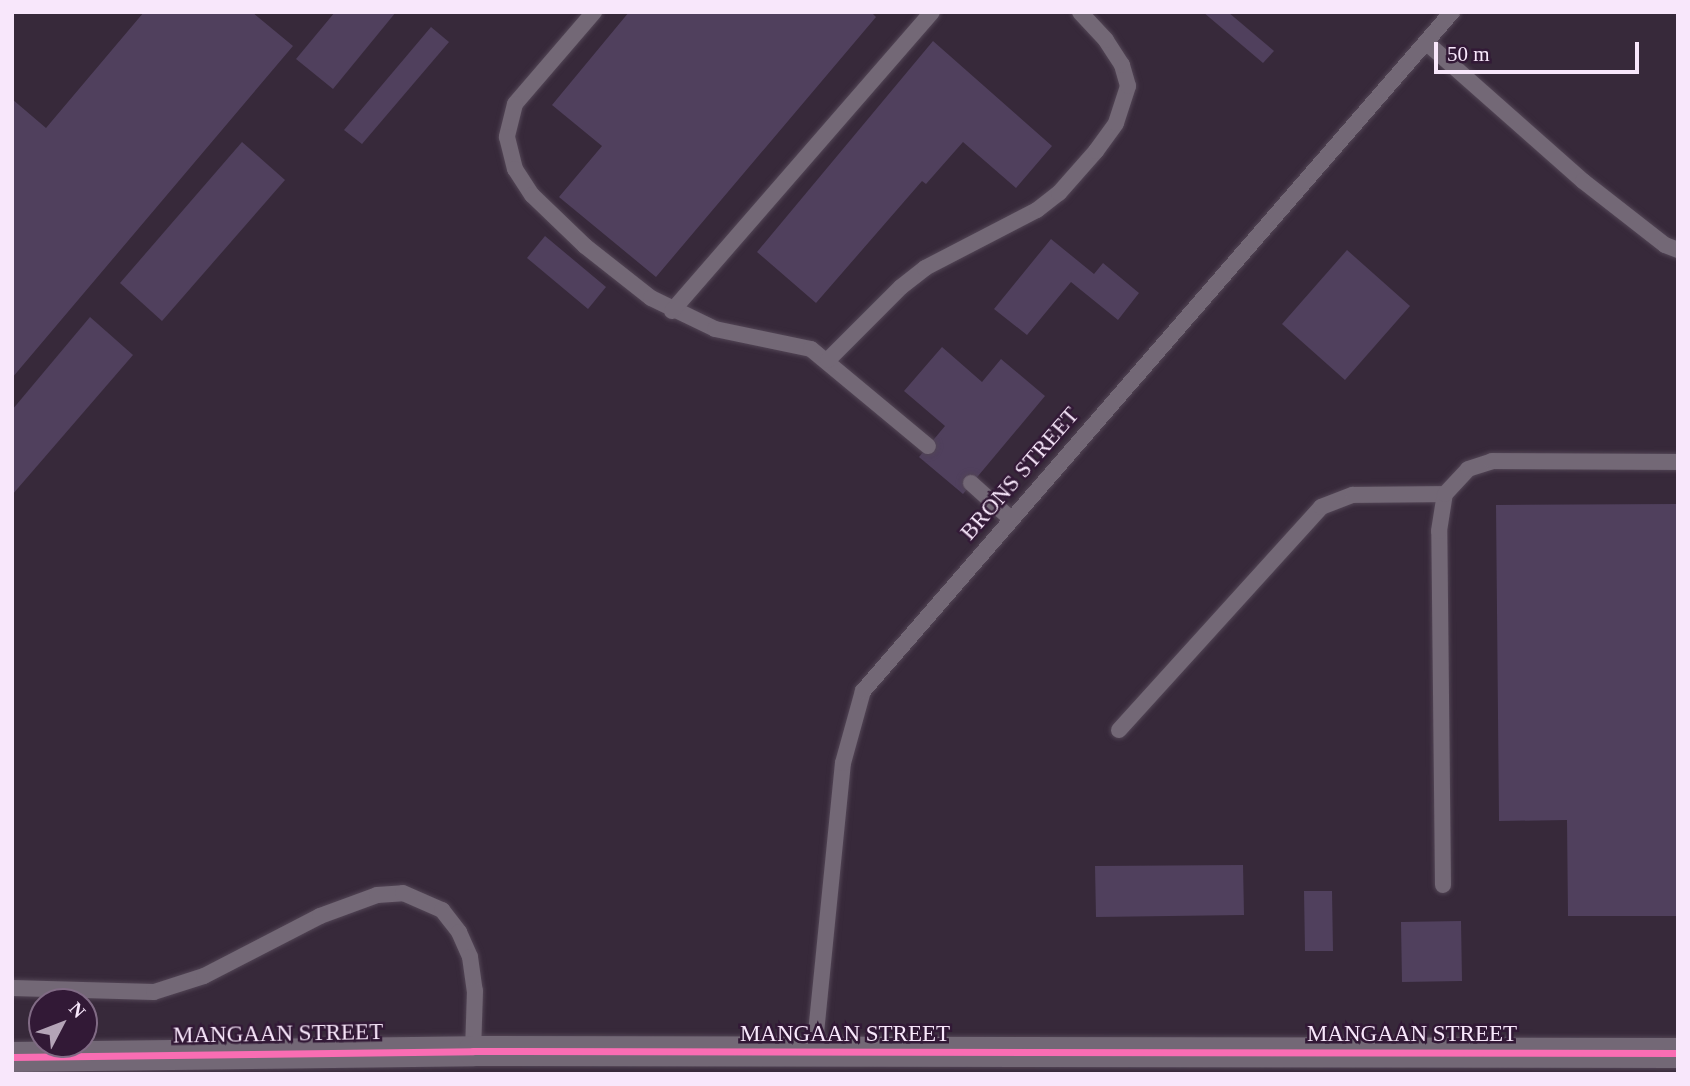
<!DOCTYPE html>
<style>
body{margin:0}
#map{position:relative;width:1690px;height:1086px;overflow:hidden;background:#37293a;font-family:"Times New Roman",serif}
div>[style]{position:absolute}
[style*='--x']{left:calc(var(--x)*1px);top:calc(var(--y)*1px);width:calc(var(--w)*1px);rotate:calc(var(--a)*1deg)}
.building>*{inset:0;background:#50405d}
.roads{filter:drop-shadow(0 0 2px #524555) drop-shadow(0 0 2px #524555)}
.service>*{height:16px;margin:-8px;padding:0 8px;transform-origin:8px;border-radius:8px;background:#736876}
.minor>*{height:30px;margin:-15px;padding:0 15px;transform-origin:15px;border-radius:15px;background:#736876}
.cycleway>*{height:7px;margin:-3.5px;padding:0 3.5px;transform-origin:3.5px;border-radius:3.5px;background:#f96db3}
span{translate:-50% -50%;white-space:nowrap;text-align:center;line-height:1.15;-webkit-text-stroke:5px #321936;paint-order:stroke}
.street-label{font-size:23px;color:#f8e7fb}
.frame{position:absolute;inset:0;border:14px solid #f8e7fb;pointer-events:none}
.north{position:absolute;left:28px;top:988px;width:70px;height:70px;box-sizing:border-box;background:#321936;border:2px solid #816b85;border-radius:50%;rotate:48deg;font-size:19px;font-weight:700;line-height:28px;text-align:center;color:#f8e7fb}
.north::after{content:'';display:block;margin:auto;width:24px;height:32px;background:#b4a4b7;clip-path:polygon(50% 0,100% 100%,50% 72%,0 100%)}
.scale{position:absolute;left:1434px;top:42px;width:205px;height:32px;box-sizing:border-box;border:4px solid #f8e7fb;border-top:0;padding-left:9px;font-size:21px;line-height:24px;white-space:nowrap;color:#f8e7fb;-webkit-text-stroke:5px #321936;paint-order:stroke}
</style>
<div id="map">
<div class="building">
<div style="clip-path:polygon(144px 12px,252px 12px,293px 46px,12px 378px,12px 99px,46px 128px)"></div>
<div style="clip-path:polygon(335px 12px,396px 12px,333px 89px,296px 59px)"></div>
<div style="clip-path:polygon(629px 12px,871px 12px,876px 17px,656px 277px,559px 197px,602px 146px,552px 105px)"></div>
<div style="clip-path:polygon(1203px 12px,1228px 12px,1274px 51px,1263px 63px)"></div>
<div style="clip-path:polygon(431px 27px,449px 42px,362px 144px,344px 130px)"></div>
<div style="clip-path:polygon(933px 41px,1052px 146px,1016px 188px,963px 142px,926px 184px,922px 181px,816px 303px,757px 252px)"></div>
<div style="clip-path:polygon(242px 142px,285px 180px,162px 321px,120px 283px)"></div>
<div style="clip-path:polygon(545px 236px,606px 287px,588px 309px,527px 258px)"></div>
<div style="clip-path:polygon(1051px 239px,1094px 274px,1103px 263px,1139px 293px,1118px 320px,1071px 282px,1027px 335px,994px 309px)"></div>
<div style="clip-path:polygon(1347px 250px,1410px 306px,1345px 380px,1282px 324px)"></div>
<div style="clip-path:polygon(90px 317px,133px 355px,12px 495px,12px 410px)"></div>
<div style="clip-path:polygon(942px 347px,982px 382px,1001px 359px,1045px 396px,963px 494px,919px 457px,945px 426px,904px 391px)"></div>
<div style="clip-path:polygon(1678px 504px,1678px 916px,1568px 916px,1567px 820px,1499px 821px,1496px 505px)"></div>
<div style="clip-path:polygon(1243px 865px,1244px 915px,1096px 917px,1095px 866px)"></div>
<div style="clip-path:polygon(1304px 891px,1332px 891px,1333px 951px,1305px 951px)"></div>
<div style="clip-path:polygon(1461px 921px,1462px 981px,1402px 982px,1401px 922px)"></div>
</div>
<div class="roads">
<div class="service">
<div style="--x:594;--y:12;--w:121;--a:130.7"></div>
<div style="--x:515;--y:104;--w:34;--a:104"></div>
<div style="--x:507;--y:137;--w:33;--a:76"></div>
<div style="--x:515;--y:169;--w:31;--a:57"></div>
<div style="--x:532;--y:195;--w:74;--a:43.9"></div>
<div style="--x:585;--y:246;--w:84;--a:38.2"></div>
<div style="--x:651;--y:298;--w:71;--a:25.8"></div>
<div style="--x:715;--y:329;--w:98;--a:11.8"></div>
<div style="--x:811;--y:349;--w:152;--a:39.7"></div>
<div style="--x:1427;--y:43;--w:208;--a:41.5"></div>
<div style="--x:1583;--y:181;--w:104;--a:38"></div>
<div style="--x:1665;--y:245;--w:14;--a:21"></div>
<div style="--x:672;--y:311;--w:396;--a:-49"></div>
<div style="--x:828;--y:360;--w:103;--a:-45"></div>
<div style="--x:901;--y:287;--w:31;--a:-38"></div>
<div style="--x:925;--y:268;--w:126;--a:-27.4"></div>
<div style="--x:1037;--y:210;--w:28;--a:-38"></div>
<div style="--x:1059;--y:193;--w:56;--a:-48.6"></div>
<div style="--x:1096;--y:151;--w:34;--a:-54"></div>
<div style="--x:1116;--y:123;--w:39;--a:-72"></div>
<div style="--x:1128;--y:86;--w:22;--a:-106"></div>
<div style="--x:1122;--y:65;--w:30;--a:-123"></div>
<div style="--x:1106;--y:40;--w:38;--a:-133"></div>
<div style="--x:971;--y:483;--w:54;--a:42"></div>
<div style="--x:1119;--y:730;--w:301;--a:-47.8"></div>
<div style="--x:1321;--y:507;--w:34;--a:-21"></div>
<div style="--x:1353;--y:495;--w:92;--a:-0.6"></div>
<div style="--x:1443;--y:885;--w:354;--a:-90.6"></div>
<div style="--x:1439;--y:531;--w:37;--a:-81"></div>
<div style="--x:1445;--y:494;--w:34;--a:-47"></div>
<div style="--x:1468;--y:469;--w:25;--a:-18"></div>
<div style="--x:1492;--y:461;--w:186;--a:0.3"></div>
<div style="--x:12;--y:988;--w:142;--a:1.6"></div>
<div style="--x:154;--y:992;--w:52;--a:-17.7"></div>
<div style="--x:204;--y:976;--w:131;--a:-27.3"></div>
<div style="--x:320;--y:916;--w:61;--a:-20.2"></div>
<div style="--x:377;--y:895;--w:26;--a:-4"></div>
<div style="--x:403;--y:893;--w:43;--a:23.6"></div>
<div style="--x:442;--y:910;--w:28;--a:52"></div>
<div style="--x:459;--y:932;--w:27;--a:66"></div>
<div style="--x:470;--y:957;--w:34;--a:82"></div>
<div style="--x:475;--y:991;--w:60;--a:91.9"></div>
<div style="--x:814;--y:1053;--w:291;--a:-84.3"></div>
<div style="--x:843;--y:763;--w:75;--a:-74.5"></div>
<div style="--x:863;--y:691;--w:899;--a:-49.06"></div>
</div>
<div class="minor">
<div style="--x:12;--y:1057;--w:461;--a:-0.7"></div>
<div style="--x:473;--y:1051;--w:1205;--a:0.1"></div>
</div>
</div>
<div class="cycleway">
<div style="--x:12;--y:1057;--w:461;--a:-0.7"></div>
<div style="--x:473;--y:1051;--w:1205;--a:0.1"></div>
</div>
<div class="street-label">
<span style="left:1020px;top:474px;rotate:-49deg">BRONS STREET</span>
<span style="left:278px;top:1034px;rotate:-1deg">MANGAAN STREET</span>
<span style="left:845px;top:1034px">MANGAAN STREET</span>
<span style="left:1412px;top:1034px">MANGAAN STREET</span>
</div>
<div class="frame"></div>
<div class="north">N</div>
<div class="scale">50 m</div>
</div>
